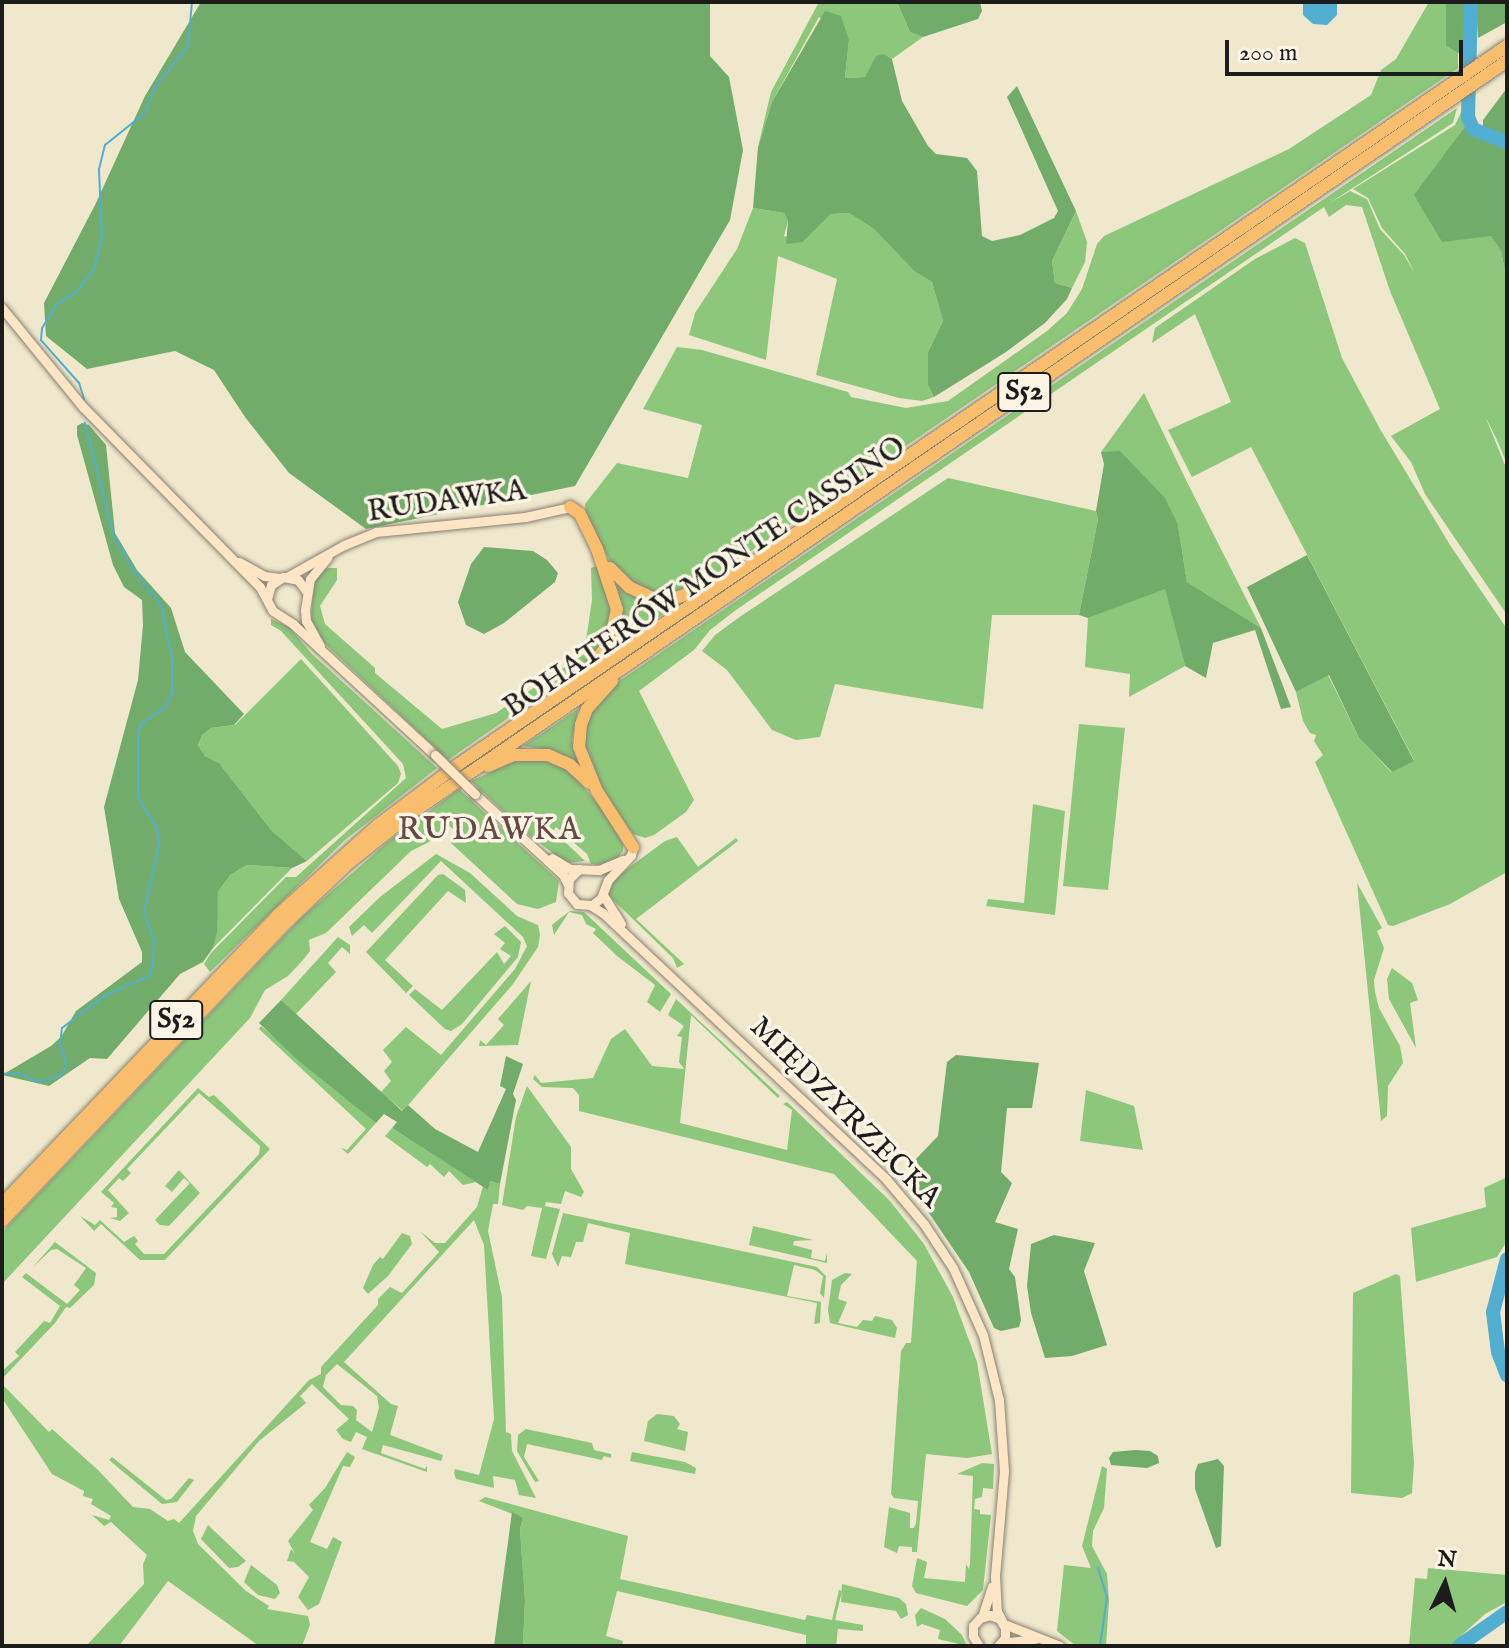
<!DOCTYPE html>
<meta charset="utf-8">
<style>
body{margin:0}
#map{position:relative;width:1509px;height:1648px;overflow:hidden;background:#efe8cc;font-family:"IM FELL English",serif}
div>[style]{position:absolute}
[style*='--x']{left:calc(var(--x)*1px);top:calc(var(--y)*1px);width:calc(var(--w)*1px);rotate:calc(var(--a)*1deg)}
.green>*{inset:0;background:#8cc77b}
.forest>*{inset:0;background:#71ac6b}
.water>*{inset:0;background:#52aed0}
.stream>*{height:2px;margin:-1px;padding:0 1px;transform-origin:1px;border-radius:1px;background:#52aed0}
.river>*{height:14px;margin:-7px;padding:0 7px;transform-origin:7px;border-radius:7px;background:#52aed0}
.roads{filter:drop-shadow(0 0 2px #868274) drop-shadow(0 0 2px #868274)}
.secondary>*{height:9px;margin:-4.5px;padding:0 4.5px;transform-origin:4.5px;border-radius:4.5px;background:#fde5c5}
.highway>*{height:12px;margin:-6px;padding:0 6px;transform-origin:6px;border-radius:6px;background:#f9be6d}
.bridges{filter:drop-shadow(0 0 2px #868274) drop-shadow(0 0 2px #868274)}
.secondary-bridge>*{height:9px;margin:-4.5px;padding:0 4.5px;transform-origin:4.5px;border-radius:4.5px;background:#fde5c5}
span{translate:-50% -50%;white-space:nowrap;text-align:center;line-height:1.15;-webkit-text-stroke:7px #fcf5e5;paint-order:stroke}
.shield-label span{padding:2px 6px;background:#fcf5e5;border:2px solid;border-radius:6px;-webkit-text-stroke-width:0}
.shield-label{font-size:28px;color:#1c1c1c;font-weight:700}
.street-label{font-size:30px;color:#1c1c1c}
.neighbourhood-label{font-size:32px;color:#674843;letter-spacing:2px}
.frame{position:absolute;inset:0;border:4px solid #1c1c1c;pointer-events:none}
.north{position:absolute;left:1405px;top:1544px;width:80px;height:80px;-webkit-text-stroke:6px #fcf5e5;paint-order:stroke;rotate:5deg;font-size:22px;font-weight:700;line-height:32px;text-align:center;color:#1c1c1c}
.north::after{content:'';display:block;margin:auto;width:28px;height:36px;background:#1c1c1c;clip-path:polygon(50% 0,100% 100%,50% 72%,0 100%)}
.scale{position:absolute;left:1225px;top:40px;width:238px;height:36px;box-sizing:border-box;border:4px solid #1c1c1c;border-top:0;padding-left:10px;font-size:24px;line-height:28px;white-space:nowrap;color:#1c1c1c;-webkit-text-stroke:6px #fcf5e5;paint-order:stroke}
</style>
<div id="map">
<div class="green">
<div style="clip-path:polygon(819px 2px,897px 2px,910px 32px,923px 37px,892px 59px,884px 54px,865px 77px,845px 78px,849px 40px,819px 17px,772px 102px,758px 147px,771px 92px)"></div>
<div style="clip-path:polygon(1429px 2px,1446px 2px,1446px 46px,1458px 53px,1458px 68px,818px 506px,703px 583px,680px 593px,657px 594px,641px 589px,610px 561px,586px 515px,585px 504px,617px 463px,688px 478px,702px 425px,643px 409px,677px 347px,702px 350px,848px 392px,851px 397px,906px 408px,948px 401px,1047px 331px,1067px 313px,1082px 289px,1097px 244px,1104px 236px,1289px 149px,1371px 95px,1381px 70px,1396px 59px)"></div>
<div style="clip-path:polygon(1457px 108px,1453px 123px,1328px 204px,1350px 191px,1367px 199px,1380px 229px,1404px 255px,1417px 277px,1474px 390px,1405px 254px,1382px 228px,1368px 198px,1353px 189px,1455px 125px,1463px 108px,1466px 125px,1415px 195px,1491px 235px,1501px 251px,1507px 281px,1507px 464px,1497px 440px,1485px 416px,1507px 470px,1507px 615px,1425px 494px,1411px 462px,1391px 436px,1440px 409px,1390px 291px,1362px 207px,1346px 205px,1329px 217px,1324px 207px,736px 610px,710px 630px,694px 650px,639px 691px,694px 800px,686px 812px,654px 835px,645px 838px,633px 834px,599px 785px,583px 744px,589px 715px,615px 684px)"></div>
<div style="clip-path:polygon(753px 208px,784px 213px,788px 221px,784px 236px,803px 242px,831px 214px,849px 213px,874px 229px,914px 271px,932px 282px,943px 321px,928px 352px,928px 385px,934px 397px,922px 401px,899px 398px,816px 375px,837px 279px,778px 256px,766px 360px,689px 335px,695px 313px,737px 249px)"></div>
<div style="clip-path:polygon(1076px 211px,1087px 242px,1085px 262px,1072px 288px,1055px 283px,1052px 261px)"></div>
<div style="clip-path:polygon(1295px 238px,1305px 243px,1342px 358px,1380px 429px,1450px 545px,1507px 629px,1507px 872px,1450px 904px,1393px 926px,1388px 925px,1315px 762px,1323px 755px,1314px 741px,1316px 735px,1310px 733px,1303px 721px,1296px 692px,1328px 675px,1359px 738px,1391px 772px,1414px 760px,1251px 447px,1192px 477px,1168px 430px,1231px 402px,1195px 314px,1152px 343px,1155px 328px,1255px 259px)"></div>
<div style="clip-path:polygon(1144px 393px,1186px 480px,1261px 628px,1187px 582px,1178px 525px,1101px 452px)"></div>
<div style="clip-path:polygon(948px 478px,1096px 511px,1098px 519px,1079px 615px,992px 615px,983px 709px,835px 684px,820px 737px,796px 740px,772px 730px,727px 670px,702px 651px,715px 635px,741px 616px)"></div>
<div style="clip-path:polygon(599px 565px,612px 604px,609px 632px,591px 660px,448px 760px,324px 643px,311px 619px,314px 583px,325px 568px,337px 568px,337px 580px,320px 606px,325px 624px,375px 668px,375px 673px,442px 729px,496px 713px,584px 654px,592px 600px,591px 568px)"></div>
<div style="clip-path:polygon(617px 585px,643px 600px,678px 604px,613px 648px,622px 615px)"></div>
<div style="clip-path:polygon(1165px 588px,1185px 666px,1129px 697px,1130px 674px,1085px 667px,1088px 618px)"></div>
<div style="clip-path:polygon(271px 619px,289px 627px,311px 653px,437px 768px,345px 840px,210px 972px,204px 964px,210px 954px,280px 883px,286px 877px,296px 877px,406px 778px,403px 764px,281px 631px,271px 625px)"></div>
<div style="clip-path:polygon(301px 659px,398px 766px,401px 774px,398px 783px,307px 861px,272px 831px,219px 763px,205px 756px,198px 745px,202px 735px,211px 728px,235px 725px)"></div>
<div style="clip-path:polygon(578px 709px,572px 741px,581px 769px,555px 751px,523px 746px)"></div>
<div style="clip-path:polygon(1079px 724px,1125px 728px,1108px 890px,1063px 886px)"></div>
<div style="clip-path:polygon(545px 759px,570px 771px,598px 804px,623px 843px,623px 851px,617px 859px,606px 865px,591px 864px,587px 854px,556px 827px,549px 836px,554px 840px,561px 838px,585px 861px,566px 863px,525px 832px,471px 781px,517px 760px)"></div>
<div style="clip-path:polygon(459px 789px,559px 881px,556px 902px,538px 909px,517px 904px,451px 843px,458px 833px,447px 824px,429px 842px,411px 851px,326px 933px,309px 940px,310px 951px,303px 960px,288px 976px,265px 990px,250px 1018px,2px 1284px,2px 1232px,301px 918px,390px 840px)"></div>
<div style="clip-path:polygon(1033px 804px,1065px 811px,1055px 915px,986px 906px,988px 899px,1024px 903px)"></div>
<div style="clip-path:polygon(677px 837px,698px 867px,736px 838px,738px 841px,636px 919px,684px 964px,677px 968px,673px 958px,608px 895px,616px 877px,665px 841px)"></div>
<div style="clip-path:polygon(436px 854px,470px 873px,517px 916px,538px 925px,540px 935px,538px 947px,513px 984px,403px 1111px,381px 1092px,391px 1081px,384px 1071px,392px 1062px,383px 1050px,406px 1027px,441px 1055px,515px 969px,527px 946px,523px 937px,441px 861px,372px 933px,364px 925px,352px 936px,349px 927px,380px 897px)"></div>
<div style="clip-path:polygon(247px 865px,292px 868px,213px 948px,218px 892px,230px 875px)"></div>
<div style="clip-path:polygon(443px 874px,465px 890px,466px 903px,448px 891px,385px 960px,413px 986px,406px 993px,366px 952px,438px 875px)"></div>
<div style="clip-path:polygon(1357px 883px,1382px 928px,1377px 931px,1384px 948px,1374px 980px,1375px 992px,1379px 1008px,1400px 1046px,1403px 1063px,1388px 1086px,1387px 1116px,1381px 1121px)"></div>
<div style="clip-path:polygon(570px 911px,584px 912px,671px 994px,660px 1012px,647px 1002px,655px 985px,617px 956px,593px 933px,596px 929px,586px 924px,582px 915px,569px 912px,554px 935px,552px 925px,554px 923px)"></div>
<div style="clip-path:polygon(505px 926px,521px 942px,518px 957px,462px 1024px,451px 1031px,445px 1029px,409px 995px,415px 989px,442px 1010px,497px 952px,504px 964px,511px 956px,500px 949px,505px 943px,494px 934px)"></div>
<div style="clip-path:polygon(338px 937px,350px 945px,350px 954px,342px 947px,328px 963px,336px 972px,296px 1014px,281px 1000px)"></div>
<div style="clip-path:polygon(1392px 968px,1412px 983px,1418px 1000px,1410px 1003px,1416px 1048px,1389px 999px,1387px 979px)"></div>
<div style="clip-path:polygon(531px 981px,518px 1045px,479px 1046px,480px 1040px,486px 1045px,504px 1025px,498px 1019px)"></div>
<div style="clip-path:polygon(676px 999px,780px 1096px,778px 1098px,691px 1015px,680px 1123px,787px 1150px,792px 1110px,783px 1104px,787px 1102px,890px 1201px,924px 1244px,953px 1297px,977px 1362px,992px 1454px,967px 1458px,926px 1454px,917px 1552px,912px 1552px,912px 1547px,899px 1546px,897px 1553px,884px 1547px,889px 1507px,910px 1513px,910px 1528px,914px 1528px,916px 1523px,918px 1501px,894px 1498px,891px 1494px,901px 1351px,906px 1343px,911px 1343px,917px 1261px,834px 1174px,579px 1111px,579px 1095px,573px 1088px,542px 1087px,533px 1079px,535px 1075px,541px 1083px,593px 1078px,611px 1039px,625px 1029px,652px 1066px,684px 1069px,679px 1062px,682px 1037px,677px 1036px,684px 1026px,668px 1015px)"></div>
<div style="clip-path:polygon(261px 1026px,376px 1123px,348px 1154px,341px 1148px,347px 1150px,366px 1129px,259px 1029px)"></div>
<div style="clip-path:polygon(527px 1086px,571px 1147px,571px 1169px,584px 1192px,581px 1197px,565px 1191px,561px 1204px,546px 1202px,545px 1206px,560px 1209px,546px 1259px,531px 1256px,542px 1208px,527px 1206px,523px 1210px,502px 1205px,516px 1117px)"></div>
<div style="clip-path:polygon(198px 1088px,209px 1097px,214px 1095px,270px 1149px,165px 1260px,140px 1260px,101px 1224px,94px 1231px,80px 1216px,95px 1225px,100px 1220px,124px 1242px,134px 1236px,138px 1241px,135px 1244px,144px 1254px,164px 1254px,259px 1154px,260px 1146px,199px 1093px,127px 1169px,131px 1173px,123px 1181px,119px 1178px,108px 1190px,129px 1213px,120px 1221px,110px 1218px,117px 1217px,117px 1208px,111px 1207px,114px 1203px,101px 1192px)"></div>
<div style="clip-path:polygon(1086px 1090px,1134px 1106px,1143px 1150px,1080px 1141px)"></div>
<div style="clip-path:polygon(392px 1128px,476px 1182px,463px 1185px,449px 1171px,444px 1177px,430px 1164px,427px 1167px,385px 1136px)"></div>
<div style="clip-path:polygon(179px 1170px,200px 1193px,169px 1226px,160px 1225px,155px 1220px,190px 1183px,184px 1178px,172px 1192px,165px 1186px)"></div>
<div style="clip-path:polygon(1507px 1177px,1507px 1241px,1497px 1257px,1416px 1282px,1411px 1228px,1486px 1207px,1484px 1188px)"></div>
<div style="clip-path:polygon(evenodd,490px 1181px,500px 1184px,498px 1204px,493px 1204px,488px 1231px,502px 1297px,506px 1432px,511px 1434px,512px 1451px,536px 1498px,519px 1495px,515px 1480px,493px 1476px,494px 1488px,456px 1479px,454px 1473px,455px 1469px,479px 1475px,494px 1419px,484px 1245px,474px 1220px,344px 1362px,391px 1404px,398px 1406px,390px 1435px,443px 1455px,441px 1461px,383px 1445px,381px 1453px,425px 1469px,427px 1466px,427px 1472px,362px 1449px,367px 1437px,356px 1432px,351px 1442px,343px 1439px,336px 1430px,349px 1419px,312px 1384px,300px 1396px,306px 1403px,259px 1441px,196px 1516px,193px 1531px,198px 1544px,246px 1591px,269px 1606px,267px 1609px,308px 1616px,310px 1625px,302px 1646px,259px 1646px,168px 1581px,119px 1646px,86px 1646px,144px 1584px,143px 1564px,147px 1555px,111px 1522px,104px 1526px,92px 1515px,109px 1520px,111px 1516px,91px 1504px,93px 1499px,83px 1496px,84px 1491px,52px 1474px,2px 1398px,2px 1384px,49px 1432px,52px 1429px,98px 1470px,133px 1507px,150px 1509px,168px 1521px,174px 1519px,179px 1523px,309px 1380px,321px 1374px,321px 1367px,378px 1305px,378px 1299px,390px 1287px,402px 1293px,439px 1252px,420px 1231px,435px 1243px,445px 1243px,477px 1207px,483px 1186px,488px 1189px,490px 1181px,337px 1364px,377px 1396px,379px 1408px,372px 1432px,356px 1420px,357px 1410px,353px 1406px,341px 1405px,323px 1387px,326px 1375px,337px 1364px)"></div>
<div style="clip-path:polygon(563px 1213px,817px 1267px,826px 1276px,824px 1298px,820px 1293px,823px 1276px,815px 1270px,794px 1265px,787px 1296px,821px 1302px,820px 1323px,814px 1324px,817px 1303px,625px 1264px,630px 1233px,588px 1223px,583px 1242px,576px 1242px,571px 1257px,562px 1256px,558px 1267px,552px 1254px)"></div>
<div style="clip-path:polygon(753px 1226px,813px 1240px,794px 1241px,793px 1245px,812px 1250px,811px 1258px,825px 1261px,827px 1253px,827px 1263px,749px 1245px)"></div>
<div style="clip-path:polygon(402px 1233px,410px 1236px,412px 1244px,388px 1276px,368px 1294px,363px 1288px,373px 1265px,380px 1257px,383px 1259px)"></div>
<div style="clip-path:polygon(55px 1242px,96px 1273px,94px 1285px,70px 1308px,66px 1307px,55px 1323px,2px 1379px,2px 1371px,19px 1356px,15px 1352px,44px 1321px,50px 1323px,60px 1306px,22px 1277px,26px 1273px,67px 1304px,80px 1290px,74px 1285px,86px 1268px,57px 1249px,51px 1250px,33px 1267px)"></div>
<div style="clip-path:polygon(845px 1273px,852px 1274px,841px 1285px,838px 1299px,847px 1302px,838px 1323px,857px 1327px,863px 1320px,872px 1321px,875px 1316px,892px 1320px,897px 1328px,895px 1338px,830px 1323px,828px 1310px,832px 1280px)"></div>
<div style="clip-path:polygon(1396px 1274px,1400px 1276px,1414px 1463px,1412px 1493px,1402px 1498px,1351px 1493px,1353px 1293px)"></div>
<div style="clip-path:polygon(657px 1414px,674px 1416px,680px 1424px,677px 1429px,688px 1432px,685px 1451px,644px 1441px,648px 1421px)"></div>
<div style="clip-path:polygon(526px 1429px,592px 1443px,594px 1450px,611px 1454px,611px 1458px,604px 1456px,602px 1460px,527px 1444px,524px 1457px,539px 1481px,535px 1482px,517px 1451px,518px 1435px)"></div>
<div style="clip-path:polygon(347px 1452px,355px 1457px,350px 1467px,343px 1466px,310px 1542px,327px 1549px,333px 1537px,342px 1542px,319px 1604px,308px 1610px,298px 1597px,309px 1577px,294px 1562px,287px 1561px,291px 1549px,295px 1554px,288px 1541px,313px 1510px,309px 1505px,325px 1488px)"></div>
<div style="clip-path:polygon(632px 1452px,685px 1462px,696px 1468px,695px 1474px,630px 1461px)"></div>
<div style="clip-path:polygon(112px 1457px,166px 1500px,171px 1499px,189px 1478px,194px 1480px,177px 1502px,162px 1504px,109px 1460px)"></div>
<div style="clip-path:polygon(982px 1463px,994px 1464px,993px 1489px,983px 1488px,982px 1497px,975px 1499px,974px 1509px,980px 1510px,980px 1514px,991px 1515px,983px 1590px,967px 1606px,916px 1593px,912px 1586px,917px 1558px,927px 1562px,924px 1578px,965px 1582px,966px 1564px,969px 1569px,970px 1564px,973px 1476px,957px 1474px)"></div>
<div style="clip-path:polygon(1102px 1466px,1107px 1469px,1104px 1508px,1093px 1531px,1092px 1546px,1107px 1574px,1109px 1601px,1106px 1646px,1076px 1646px,1057px 1631px,1064px 1565px,1091px 1568px,1082px 1546px)"></div>
<div style="clip-path:polygon(485px 1497px,628px 1536px,620px 1579px,805px 1620px,807px 1615px,832px 1620px,839px 1590px,842px 1591px,835px 1620px,863px 1625px,863px 1631px,838px 1629px,836px 1646px,806px 1646px,806px 1635px,617px 1591px,606px 1636px,623px 1641px,622px 1646px,523px 1646px,525px 1600px,520px 1529px,523px 1518px,479px 1501px)"></div>
<div style="clip-path:polygon(208px 1525px,246px 1561px,238px 1567px,229px 1568px,201px 1539px)"></div>
<div style="clip-path:polygon(251px 1565px,277px 1585px,280px 1593px,275px 1599px,258px 1595px,244px 1582px)"></div>
<div style="clip-path:polygon(1428px 1568px,1507px 1575px,1507px 1602px,1485px 1614px,1450px 1646px,1409px 1646px,1415px 1578px,1427px 1579px)"></div>
<div style="clip-path:polygon(842px 1584px,899px 1598px,906px 1604px,908px 1615px,901px 1619px,896px 1611px,841px 1602px)"></div>
<div style="clip-path:polygon(921px 1608px,945px 1619px,962px 1635px,967px 1646px,938px 1639px,940px 1630px,922px 1624px,917px 1627px,915px 1615px)"></div>
</div>
<div class="forest">
<div style="clip-path:polygon(201px 2px,710px 2px,710px 56px,729px 77px,743px 150px,730px 220px,575px 486px,366px 529px,289px 473px,245px 417px,214px 370px,175px 351px,87px 369px,46px 336px,44px 303px,95px 205px,145px 96px)"></div>
<div style="clip-path:polygon(897px 2px,980px 2px,982px 11px,978px 19px,923px 37px,910px 32px)"></div>
<div style="clip-path:polygon(1446px 2px,1466px 2px,1466px 48px,1458px 53px,1446px 46px)"></div>
<div style="clip-path:polygon(1476px 2px,1507px 2px,1507px 22px,1478px 38px)"></div>
<div style="clip-path:polygon(825px 11px,841px 16px,849px 40px,845px 78px,865px 77px,876px 56px,884px 54px,892px 59px,902px 101px,928px 146px,936px 154px,967px 158px,977px 171px,982px 236px,992px 241px,1020px 235px,1054px 218px,1058px 211px,1007px 97px,1017px 86px,1076px 211px,1052px 261px,1055px 283px,1072px 288px,1067px 299px,1045px 323px,1006px 352px,934px 397px,928px 385px,928px 352px,943px 321px,932px 282px,914px 271px,874px 229px,849px 213px,831px 214px,803px 242px,786px 244px,788px 221px,784px 213px,753px 208px,758px 147px,772px 102px)"></div>
<div style="clip-path:polygon(1507px 88px,1507px 137px,1483px 128px,1483px 120px)"></div>
<div style="clip-path:polygon(1466px 125px,1473px 133px,1507px 147px,1507px 281px,1501px 251px,1491px 236px,1442px 242px,1414px 195px)"></div>
<div style="clip-path:polygon(82px 423px,89px 425px,106px 445px,115px 533px,137px 570px,171px 608px,185px 652px,244px 714px,234px 725px,211px 728px,202px 735px,198px 745px,205px 756px,219px 763px,272px 831px,307px 861px,292px 868px,247px 865px,230px 875px,218px 892px,217px 932px,213px 948px,203px 962px,180px 974px,107px 1059px,90px 1058px,49px 1086px,2px 1075px,51px 1046px,61px 1037px,76px 1011px,142px 962px,142px 952px,119px 899px,104px 807px,138px 680px,143px 625px,142px 600px,124px 587px,113px 565px,77px 435px,77px 426px)"></div>
<div style="clip-path:polygon(1120px 451px,1165px 498px,1178px 525px,1187px 582px,1261px 628px,1291px 707px,1281px 709px,1255px 630px,1213px 643px,1206px 678px,1185px 666px,1165px 589px,1088px 618px,1079px 615px,1098px 519px,1096px 511px,1104px 464px,1101px 452px)"></div>
<div style="clip-path:polygon(484px 547px,533px 551px,547px 560px,558px 573px,555px 582px,504px 623px,484px 634px,466px 625px,458px 602px,471px 564px)"></div>
<div style="clip-path:polygon(1307px 555px,1414px 761px,1392px 772px,1359px 738px,1329px 675px,1296px 692px,1247px 587px)"></div>
<div style="clip-path:polygon(281px 1000px,402px 1111px,408px 1105px,435px 1129px,478px 1152px,506px 1089px,500px 1086px,506px 1056px,523px 1064px,513px 1094px,516px 1100px,500px 1184px,490px 1181px,488px 1190px,392px 1128px,397px 1122px,384px 1114px,376px 1123px,299px 1061px,259px 1023px)"></div>
<div style="clip-path:polygon(956px 1055px,1039px 1063px,1032px 1108px,1007px 1108px,1001px 1172px,1012px 1183px,995px 1222px,1018px 1229px,1009px 1269px,1015px 1277px,1021px 1320px,1019px 1327px,1001px 1331px,994px 1328px,969px 1272px,912px 1188px,923px 1177px,916px 1159px,938px 1136px,947px 1062px)"></div>
<div style="clip-path:polygon(1054px 1235px,1095px 1243px,1084px 1271px,1107px 1345px,1072px 1356px,1045px 1358px,1031px 1313px,1027px 1286px,1031px 1244px)"></div>
<div style="clip-path:polygon(1135px 1450px,1150px 1451px,1158px 1456px,1159px 1463px,1147px 1468px,1111px 1465px,1109px 1458px,1113px 1452px)"></div>
<div style="clip-path:polygon(1218px 1459px,1224px 1466px,1221px 1546px,1216px 1548px,1195px 1489px,1195px 1472px,1198px 1464px)"></div>
<div style="clip-path:polygon(512px 1512px,523px 1518px,520px 1529px,525px 1600px,523px 1646px,494px 1646px)"></div>
</div>
<div class="water">
<div style="clip-path:polygon(1303px 2px,1337px 2px,1337px 15px,1327px 25px,1313px 24px,1303px 15px)"></div>
</div>
<div class="stream">
<div style="--x:84;--y:399;--w:17;--a:-107"></div>
<div style="--x:79;--y:383;--w:57;--a:-131.5"></div>
<div style="--x:41;--y:340;--w:12;--a:-85"></div>
<div style="--x:42;--y:328;--w:28;--a:-58"></div>
<div style="--x:57;--y:304;--w:22;--a:-32"></div>
<div style="--x:76;--y:292;--w:27;--a:-51"></div>
<div style="--x:93;--y:271;--w:33;--a:-74"></div>
<div style="--x:102;--y:239;--w:70;--a:-92.5"></div>
<div style="--x:99;--y:169;--w:25;--a:-76"></div>
<div style="--x:105;--y:145;--w:51;--a:-38.7"></div>
<div style="--x:145;--y:113;--w:28;--a:-69"></div>
<div style="--x:155;--y:87;--w:53;--a:-51.2"></div>
<div style="--x:188;--y:46;--w:44;--a:-84.8"></div>
<div style="--x:2;--y:1074;--w:16;--a:-4"></div>
<div style="--x:18;--y:1073;--w:22;--a:24"></div>
<div style="--x:38;--y:1082;--w:21;--a:-14"></div>
<div style="--x:58;--y:1077;--w:13;--a:-48"></div>
<div style="--x:67;--y:1067;--w:24;--a:-107"></div>
<div style="--x:60;--y:1044;--w:16;--a:-83"></div>
<div style="--x:62;--y:1028;--w:53;--a:-37.3"></div>
<div style="--x:104;--y:996;--w:49;--a:-24"></div>
<div style="--x:149;--y:976;--w:11;--a:-68"></div>
<div style="--x:153;--y:966;--w:26;--a:-88"></div>
<div style="--x:154;--y:940;--w:29;--a:-110"></div>
<div style="--x:144;--y:913;--w:71;--a:-77.7"></div>
<div style="--x:159;--y:844;--w:16;--a:-97"></div>
<div style="--x:157;--y:828;--w:36;--a:-122"></div>
<div style="--x:138;--y:798;--w:64;--a:-90"></div>
<div style="--x:138;--y:734;--w:10;--a:-73"></div>
<div style="--x:141;--y:724;--w:28;--a:-35"></div>
<div style="--x:164;--y:708;--w:16;--a:-60"></div>
<div style="--x:172;--y:694;--w:36;--a:-90"></div>
<div style="--x:172;--y:658;--w:54;--a:-101.7"></div>
<div style="--x:161;--y:605;--w:43;--a:-128.5"></div>
<div style="--x:134;--y:571;--w:39;--a:-120"></div>
<div style="--x:114;--y:537;--w:118;--a:-104.3"></div>
<div style="--x:1098;--y:1568;--w:31;--a:73"></div>
<div style="--x:1107;--y:1598;--w:49;--a:98.3"></div>
</div>
<div class="river">
<div style="--x:1471;--y:2;--w:115;--a:91.5"></div>
<div style="--x:1468;--y:117;--w:13;--a:67"></div>
<div style="--x:1473;--y:129;--w:37;--a:22"></div>
<div style="--x:1507;--y:1259;--w:55;--a:104.8"></div>
<div style="--x:1493;--y:1312;--w:40;--a:82.9"></div>
<div style="--x:1498;--y:1352;--w:25;--a:69"></div>
<div style="--x:1459;--y:1646;--w:59;--a:-35.3"></div>
</div>
<div class="roads">
<div class="secondary">
<div style="--x:2;--y:308;--w:128;--a:50.7"></div>
<div style="--x:83;--y:407;--w:252;--a:45.5"></div>
<div style="--x:260;--y:587;--w:27;--a:62"></div>
<div style="--x:273;--y:611;--w:24;--a:33"></div>
<div style="--x:293;--y:624;--w:193;--a:42.7"></div>
<div style="--x:239;--y:562;--w:29;--a:29"></div>
<div style="--x:264;--y:576;--w:16;--a:7"></div>
<div style="--x:287;--y:577;--w:65;--a:-29.3"></div>
<div style="--x:344;--y:545;--w:35;--a:-22"></div>
<div style="--x:376;--y:532;--w:150;--a:-5.7"></div>
<div style="--x:525;--y:517;--w:46;--a:-12.5"></div>
<div style="--x:267;--y:599;--w:15;--a:-74"></div>
<div style="--x:271;--y:585;--w:14;--a:-34"></div>
<div style="--x:283;--y:577;--w:15;--a:11"></div>
<div style="--x:298;--y:580;--w:15;--a:53"></div>
<div style="--x:320;--y:646;--w:29;--a:-119"></div>
<div style="--x:306;--y:621;--w:11;--a:-95"></div>
<div style="--x:305;--y:610;--w:31;--a:-81"></div>
<div style="--x:310;--y:579;--w:28;--a:-51"></div>
<div style="--x:475;--y:794;--w:120;--a:42.6"></div>
<div style="--x:563;--y:875;--w:9;--a:63"></div>
<div style="--x:552;--y:858;--w:21;--a:31"></div>
<div style="--x:570;--y:869;--w:29;--a:2"></div>
<div style="--x:599;--y:870;--w:26;--a:-23"></div>
<div style="--x:579;--y:869;--w:14;--a:135"></div>
<div style="--x:569;--y:879;--w:14;--a:94"></div>
<div style="--x:568;--y:893;--w:14;--a:51"></div>
<div style="--x:577;--y:904;--w:15;--a:4"></div>
<div style="--x:592;--y:905;--w:11;--a:-38"></div>
<div style="--x:601;--y:898;--w:19;--a:-69"></div>
<div style="--x:608;--y:880;--w:34;--a:-47"></div>
<div style="--x:631;--y:855;--w:8;--a:-76"></div>
<div style="--x:603;--y:895;--w:34;--a:58"></div>
<div style="--x:590;--y:905;--w:15;--a:32"></div>
<div style="--x:603;--y:913;--w:388;--a:43.2"></div>
<div style="--x:886;--y:1179;--w:59;--a:49.8"></div>
<div style="--x:924;--y:1224;--w:53;--a:56.6"></div>
<div style="--x:953;--y:1268;--w:73;--a:65.9"></div>
<div style="--x:983;--y:1335;--w:67;--a:76.2"></div>
<div style="--x:999;--y:1400;--w:71;--a:86"></div>
<div style="--x:1004;--y:1471;--w:105;--a:94.9"></div>
<div style="--x:995;--y:1576;--w:35;--a:87"></div>
<div style="--x:997;--y:1611;--w:11;--a:63"></div>
<div style="--x:982;--y:1617;--w:32;--a:-72"></div>
<div style="--x:1004;--y:1624;--w:60;--a:21.4"></div>
<div style="--x:1001;--y:1643;--w:34;--a:-7"></div>
<div style="--x:979;--y:1646;--w:12;--a:-121"></div>
<div style="--x:973;--y:1636;--w:10;--a:-90"></div>
<div style="--x:973;--y:1626;--w:11;--a:-49"></div>
<div style="--x:980;--y:1618;--w:10;--a:-17"></div>
<div style="--x:990;--y:1615;--w:11;--a:22"></div>
<div style="--x:1000;--y:1619;--w:10;--a:61"></div>
<div style="--x:1005;--y:1628;--w:10;--a:90"></div>
<div style="--x:1005;--y:1638;--w:11;--a:131"></div>
</div>
<div class="highway">
<div style="--x:570;--y:507;--w:12;--a:35"></div>
<div style="--x:580;--y:514;--w:39;--a:64"></div>
<div style="--x:597;--y:549;--w:63;--a:71.6"></div>
<div style="--x:617;--y:609;--w:34;--a:102"></div>
<div style="--x:610;--y:642;--w:36;--a:128"></div>
<div style="--x:610;--y:568;--w:27;--a:45"></div>
<div style="--x:629;--y:587;--w:29;--a:25"></div>
<div style="--x:655;--y:599;--w:18;--a:0"></div>
<div style="--x:673;--y:599;--w:36;--a:-19"></div>
<div style="--x:612;--y:681;--w:38;--a:132"></div>
<div style="--x:587;--y:709;--w:17;--a:111"></div>
<div style="--x:581;--y:725;--w:22;--a:95"></div>
<div style="--x:579;--y:747;--w:48;--a:67.8"></div>
<div style="--x:597;--y:791;--w:67;--a:57.3"></div>
<div style="--x:488;--y:766;--w:28;--a:-23"></div>
<div style="--x:514;--y:755;--w:34;--a:0"></div>
<div style="--x:548;--y:755;--w:24;--a:24"></div>
<div style="--x:570;--y:765;--w:26;--a:43"></div>
<div style="--x:2;--y:1204;--w:401;--a:-46.3"></div>
<div style="--x:279;--y:914;--w:133;--a:-42"></div>
<div style="--x:378;--y:825;--w:101;--a:-37"></div>
<div style="--x:459;--y:764;--w:1270;--a:-34.42"></div>
<div style="--x:2;--y:1221;--w:414;--a:-46.4"></div>
<div style="--x:288;--y:921;--w:86;--a:-43.6"></div>
<div style="--x:350;--y:862;--w:80;--a:-38.4"></div>
<div style="--x:413;--y:812;--w:1327;--a:-34.47"></div>
</div>
</div>
<div class="bridges">
<div class="secondary-bridge">
<div style="--x:435;--y:755;--w:56;--a:44.3"></div>
</div>
</div>
<div class="shield-label">
<span style="left:1024px;top:392px">S52</span>
<span style="left:176px;top:1020px">S52</span>
</div>
<div class="street-label">
<span style="left:447px;top:502px;rotate:-8deg">RUDAWKA</span>
<span style="left:705px;top:578px;rotate:-34deg">BOHATERÓW MONTE CASSINO</span>
<span style="left:845px;top:1113px;rotate:45deg">MIĘDZYRZECKA</span>
</div>
<div class="neighbourhood-label">
<span style="left:490px;top:831px">RUDAWKA</span>
</div>
<div class="frame"></div>
<div class="north">N</div>
<div class="scale">200 m</div>
</div>
